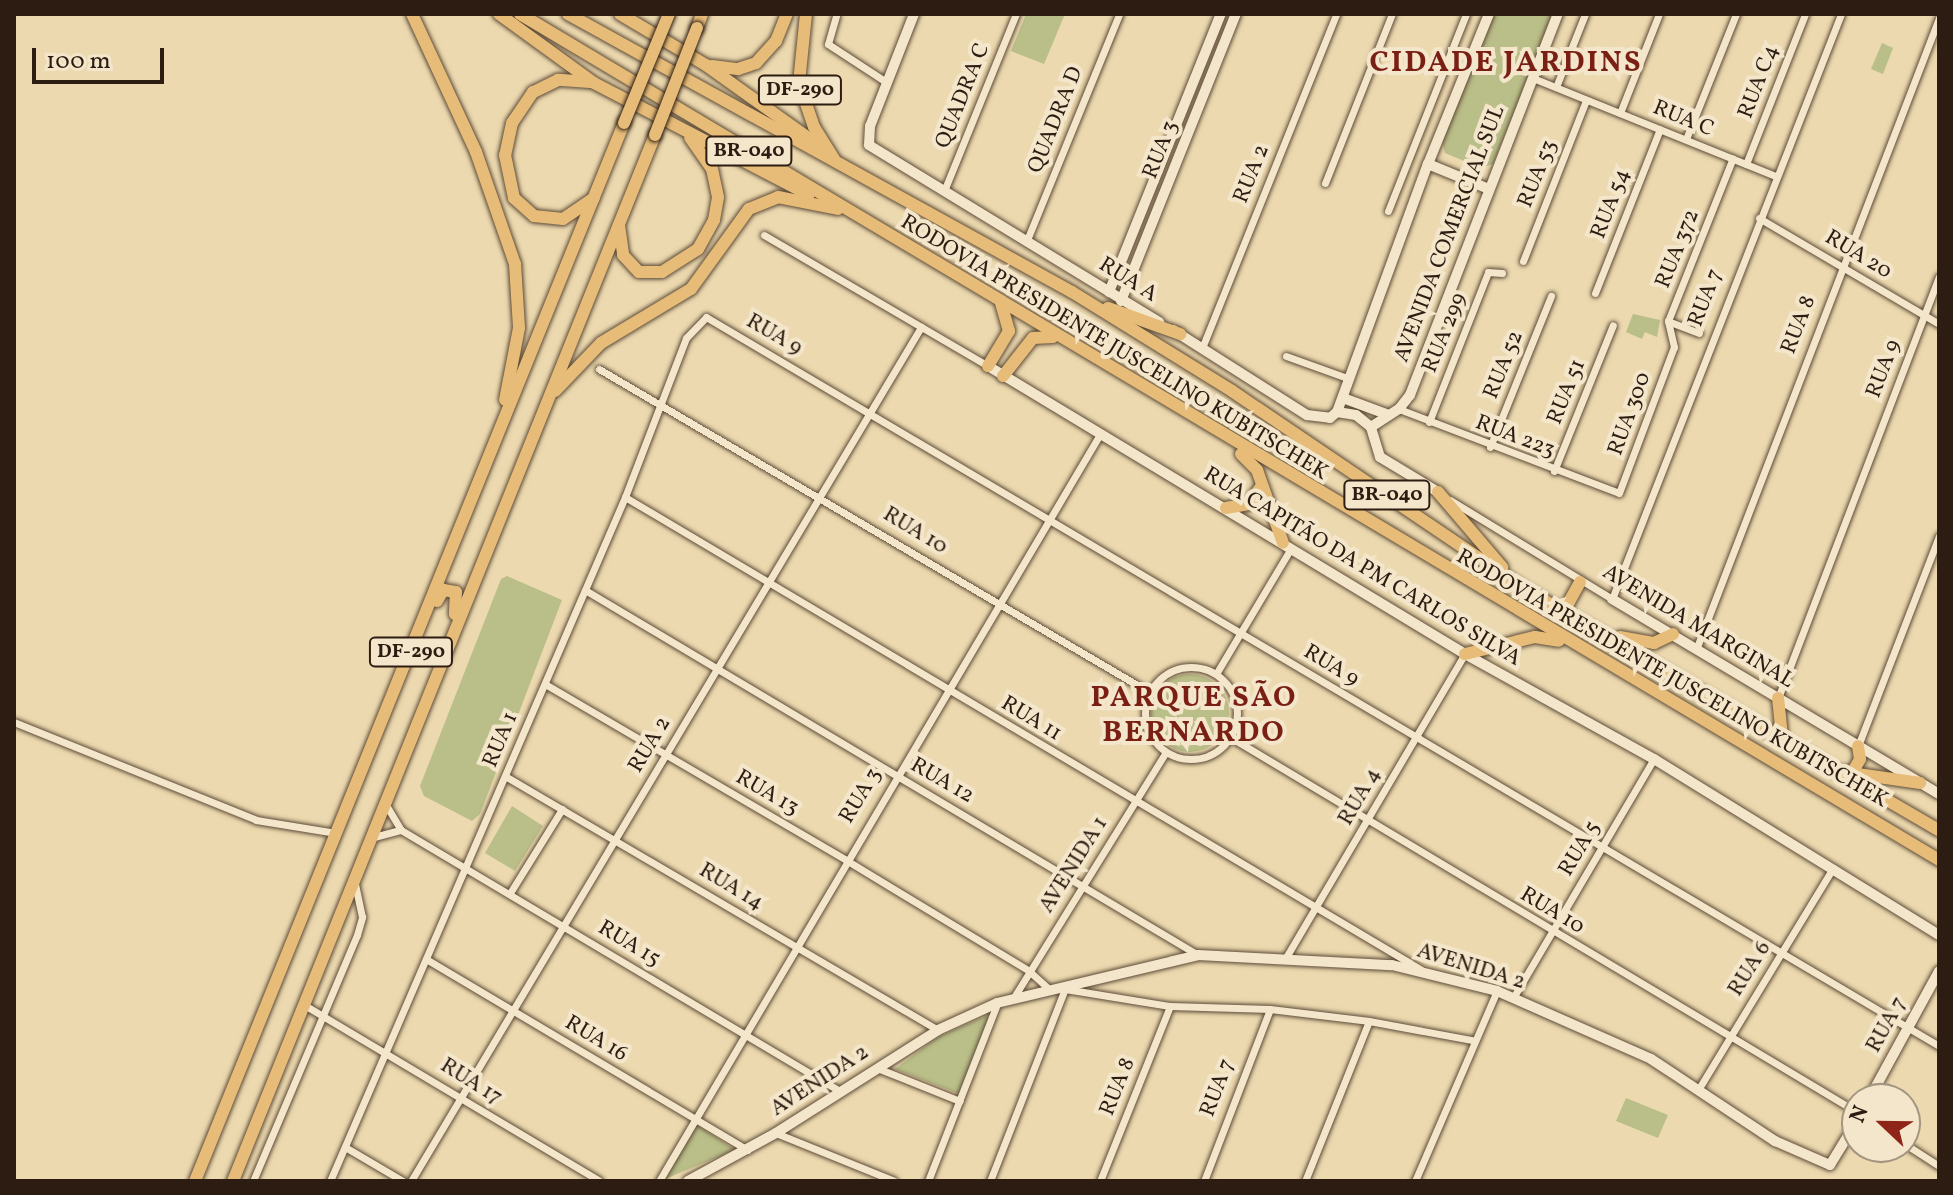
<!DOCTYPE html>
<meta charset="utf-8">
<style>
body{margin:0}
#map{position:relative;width:1953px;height:1195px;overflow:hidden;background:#ecd9af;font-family:Vollkorn,serif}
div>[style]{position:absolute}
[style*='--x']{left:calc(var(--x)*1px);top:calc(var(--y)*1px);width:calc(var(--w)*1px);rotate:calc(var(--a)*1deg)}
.green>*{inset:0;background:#babe88}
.round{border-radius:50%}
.roads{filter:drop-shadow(0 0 2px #5d4b38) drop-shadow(0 0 2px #5d4b38)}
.street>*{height:7px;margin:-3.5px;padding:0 3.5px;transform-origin:3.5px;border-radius:3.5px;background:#f3e6cb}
.street>.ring{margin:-3.5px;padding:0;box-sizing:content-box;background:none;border:7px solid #f3e6cb;border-radius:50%}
.secondary>*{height:10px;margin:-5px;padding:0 5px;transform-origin:5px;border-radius:5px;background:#f3e6cb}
.highway>*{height:12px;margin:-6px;padding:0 6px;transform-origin:6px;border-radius:6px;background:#e6bc78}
.bridges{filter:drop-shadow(0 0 2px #2d1c11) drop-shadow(0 0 2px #2d1c11)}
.highway-bridge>*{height:12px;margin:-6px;padding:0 6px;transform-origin:6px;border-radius:6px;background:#e6bc78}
span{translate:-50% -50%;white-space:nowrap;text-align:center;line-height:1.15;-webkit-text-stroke:8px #f3e6cb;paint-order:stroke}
.shield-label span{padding:2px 6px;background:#f3e6cb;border:2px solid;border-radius:6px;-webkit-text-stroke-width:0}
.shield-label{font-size:20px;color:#2d1c11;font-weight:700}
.street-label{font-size:22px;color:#2d1c11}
.district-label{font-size:30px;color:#7a1f14;font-weight:700;letter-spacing:2px}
.frame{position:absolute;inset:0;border:16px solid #2d1c11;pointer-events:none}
.north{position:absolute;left:1841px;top:1083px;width:80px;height:80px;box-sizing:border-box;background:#f3e6cb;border:2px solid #a49581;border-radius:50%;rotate:292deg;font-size:22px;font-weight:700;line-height:32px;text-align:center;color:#2d1c11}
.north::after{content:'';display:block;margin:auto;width:28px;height:36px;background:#8f2418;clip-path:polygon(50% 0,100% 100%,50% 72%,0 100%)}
.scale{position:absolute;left:32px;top:48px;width:132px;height:36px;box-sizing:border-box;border:4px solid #2d1c11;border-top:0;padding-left:10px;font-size:24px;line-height:28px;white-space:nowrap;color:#2d1c11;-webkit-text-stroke:6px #f3e6cb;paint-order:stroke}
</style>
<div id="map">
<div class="green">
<div style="clip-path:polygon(1026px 14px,1065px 14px,1044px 64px,1011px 51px)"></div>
<div style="clip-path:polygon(1494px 14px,1553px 14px,1493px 164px,1481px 168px,1445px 153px,1442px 141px)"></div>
<div style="clip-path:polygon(1882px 43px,1893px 48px,1883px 74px,1871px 69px)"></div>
<div style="clip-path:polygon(1633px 314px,1660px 320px,1657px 337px,1645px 332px,1642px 339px,1626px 332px)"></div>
<div style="clip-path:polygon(507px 576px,562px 600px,480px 814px,472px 821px,424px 796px,420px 786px,501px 579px)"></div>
<div class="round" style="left:1151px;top:674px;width:78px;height:78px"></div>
<div style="clip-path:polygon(512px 806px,543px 826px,515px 871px,485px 853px)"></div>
<div style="clip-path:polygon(986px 1016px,989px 1020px,963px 1091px,957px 1093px,895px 1069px,938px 1037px)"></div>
<div style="clip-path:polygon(1626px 1098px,1668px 1115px,1658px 1138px,1616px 1121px)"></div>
<div style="clip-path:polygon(695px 1124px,735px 1150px,660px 1181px)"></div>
</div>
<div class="roads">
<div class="street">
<div style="--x:836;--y:16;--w:29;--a:106"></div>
<div style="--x:828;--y:44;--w:69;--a:33.2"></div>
<div style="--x:1533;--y:78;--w:262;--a:22"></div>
<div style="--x:1556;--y:87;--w:79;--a:-68.3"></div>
<div style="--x:1620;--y:113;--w:106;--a:-68.5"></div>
<div style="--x:1686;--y:139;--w:135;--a:-68.2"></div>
<div style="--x:1746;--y:164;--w:161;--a:-68.5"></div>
<div style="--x:1325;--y:183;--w:182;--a:-68.4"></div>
<div style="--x:944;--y:191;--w:191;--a:-67.9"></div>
<div style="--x:1388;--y:211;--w:212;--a:-68.4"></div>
<div style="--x:1759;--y:218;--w:209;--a:30.5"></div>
<div style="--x:764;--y:235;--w:259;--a:30.3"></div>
<div style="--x:1027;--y:240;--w:244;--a:-67.8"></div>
<div style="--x:1523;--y:261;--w:173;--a:-68.6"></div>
<div style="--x:1595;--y:293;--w:176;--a:-68.4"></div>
<div style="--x:1699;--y:333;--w:33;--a:-159"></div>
<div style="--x:1668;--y:321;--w:175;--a:-68.3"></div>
<div style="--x:1202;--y:348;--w:360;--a:-68.1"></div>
<div style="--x:1286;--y:356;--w:65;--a:19.8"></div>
<div style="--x:599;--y:369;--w:638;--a:30.42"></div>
<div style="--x:1399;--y:409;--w:235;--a:20.9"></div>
<div style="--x:1619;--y:493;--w:156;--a:-69.4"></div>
<div style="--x:1674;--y:347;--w:27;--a:-103"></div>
<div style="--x:1429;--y:422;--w:161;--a:-68.5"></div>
<div style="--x:1488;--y:272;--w:14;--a:4"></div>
<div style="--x:1490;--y:447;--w:163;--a:-68"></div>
<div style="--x:1554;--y:471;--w:157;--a:-68"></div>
<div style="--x:625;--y:497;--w:925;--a:30.7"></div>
<div style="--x:1450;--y:500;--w:190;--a:31.4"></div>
<div style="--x:1612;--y:599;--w:628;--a:-68.62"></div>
<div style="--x:585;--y:590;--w:713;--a:30.77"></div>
<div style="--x:1697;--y:647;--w:674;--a:-68.96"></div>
<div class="ring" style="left:1145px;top:667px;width:85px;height:85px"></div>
<div style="--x:1216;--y:674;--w:147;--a:-59.2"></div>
<div style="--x:545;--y:684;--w:349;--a:30.3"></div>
<div style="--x:846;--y:860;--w:214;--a:31.2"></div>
<div style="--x:1029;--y:971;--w:25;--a:42"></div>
<div style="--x:1778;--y:698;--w:451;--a:-69.1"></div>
<div style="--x:14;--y:722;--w:261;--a:22"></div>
<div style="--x:256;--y:820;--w:81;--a:9.2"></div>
<div style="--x:1230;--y:737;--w:731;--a:30.88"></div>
<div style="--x:1858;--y:746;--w:225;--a:-68.9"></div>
<div style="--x:505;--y:776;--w:502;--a:30.4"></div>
<div style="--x:401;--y:830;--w:508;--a:30.75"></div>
<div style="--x:374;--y:837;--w:28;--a:-15"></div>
<div style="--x:401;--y:830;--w:27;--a:-121"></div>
<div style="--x:510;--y:893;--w:99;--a:-58.2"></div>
<div style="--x:426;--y:959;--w:374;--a:30.7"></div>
<div style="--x:1285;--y:959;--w:354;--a:-59.5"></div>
<div style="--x:1014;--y:997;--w:288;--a:-58.2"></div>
<div style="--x:1513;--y:998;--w:277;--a:-59.5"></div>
<div style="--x:306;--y:1006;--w:341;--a:30.8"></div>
<div style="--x:877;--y:1068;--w:89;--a:21.7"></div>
<div style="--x:1698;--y:1090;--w:260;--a:-58.7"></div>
<div style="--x:776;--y:1133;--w:127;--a:22.1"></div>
<div style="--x:1905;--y:1144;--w:40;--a:32.9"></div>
<div style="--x:345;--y:1147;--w:67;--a:30.4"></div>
<div style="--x:253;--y:1181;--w:267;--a:-67.1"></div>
<div style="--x:357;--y:935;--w:19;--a:-74"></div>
<div style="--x:362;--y:917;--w:33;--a:-102"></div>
<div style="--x:330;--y:1181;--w:745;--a:-66.67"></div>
<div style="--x:625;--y:497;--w:170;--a:-69"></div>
<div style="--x:686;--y:338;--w:29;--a:-46"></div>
<div style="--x:706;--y:317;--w:1432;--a:30.59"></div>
<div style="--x:411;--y:1181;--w:995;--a:-59.15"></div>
<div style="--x:659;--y:1181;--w:867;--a:-59.44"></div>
<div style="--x:928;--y:1181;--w:190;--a:-68.7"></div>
<div style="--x:990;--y:1181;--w:206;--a:-68.7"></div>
<div style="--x:1065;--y:989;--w:106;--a:9.2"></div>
<div style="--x:1170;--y:1006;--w:100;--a:1.7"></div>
<div style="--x:1270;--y:1009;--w:100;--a:6.9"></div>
<div style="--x:1369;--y:1021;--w:105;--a:10.5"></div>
<div style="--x:1100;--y:1181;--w:188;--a:-68.2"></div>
<div style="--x:1204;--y:1181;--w:184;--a:-69"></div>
<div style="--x:1305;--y:1181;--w:172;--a:-68.2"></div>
<div style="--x:1415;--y:1181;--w:207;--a:-66.7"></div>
</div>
<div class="secondary">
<div style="--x:914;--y:14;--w:120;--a:111.4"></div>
<div style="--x:870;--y:126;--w:19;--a:93"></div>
<div style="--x:869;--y:145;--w:340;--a:31.4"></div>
<div style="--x:1428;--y:164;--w:66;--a:22.3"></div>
<div style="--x:1109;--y:292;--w:300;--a:-68.1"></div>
<div style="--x:1121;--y:301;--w:309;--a:-68.2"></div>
<div style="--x:1173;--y:330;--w:159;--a:32.4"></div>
<div style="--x:1307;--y:415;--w:23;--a:7"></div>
<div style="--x:1330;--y:418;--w:9;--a:-41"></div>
<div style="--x:1337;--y:412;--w:264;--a:-69.9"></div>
<div style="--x:1428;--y:164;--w:162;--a:-67.9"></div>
<div style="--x:988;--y:366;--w:557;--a:31.12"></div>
<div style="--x:1465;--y:654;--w:216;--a:29.1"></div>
<div style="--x:1654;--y:759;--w:335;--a:31.7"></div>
<div style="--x:1343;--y:398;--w:46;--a:20.4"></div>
<div style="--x:1337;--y:412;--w:19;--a:9"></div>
<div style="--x:1356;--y:415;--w:19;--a:39"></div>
<div style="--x:1438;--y:492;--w:68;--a:-148.9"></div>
<div style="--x:1380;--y:457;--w:31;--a:-107"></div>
<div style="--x:1371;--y:427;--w:33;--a:-33"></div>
<div style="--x:1399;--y:409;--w:18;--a:-52"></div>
<div style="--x:1410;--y:395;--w:409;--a:-68.8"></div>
<div style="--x:1612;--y:599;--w:381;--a:30.8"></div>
<div style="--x:1869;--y:1099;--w:146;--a:-61.3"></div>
<div style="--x:688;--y:1181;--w:100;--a:-28.6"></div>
<div style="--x:776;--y:1133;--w:192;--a:-32.4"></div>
<div style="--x:938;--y:1030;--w:65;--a:-24.6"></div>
<div style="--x:997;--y:1003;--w:207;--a:-13.4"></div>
<div style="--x:1198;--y:955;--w:194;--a:3"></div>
<div style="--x:1392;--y:965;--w:108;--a:13.9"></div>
<div style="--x:1497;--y:991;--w:168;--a:23.8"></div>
<div style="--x:1651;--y:1059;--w:149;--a:33.5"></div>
<div style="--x:1775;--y:1141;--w:60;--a:23.6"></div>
<div style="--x:1830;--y:1165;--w:52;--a:-58.5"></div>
</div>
<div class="highway">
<div style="--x:412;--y:14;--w:152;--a:65.1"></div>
<div style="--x:476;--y:152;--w:119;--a:70.8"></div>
<div style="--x:515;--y:264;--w:64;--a:86.4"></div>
<div style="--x:519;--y:328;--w:73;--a:101"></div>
<div style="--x:499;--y:14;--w:117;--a:36"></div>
<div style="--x:594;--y:83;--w:242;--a:27.5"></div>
<div style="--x:520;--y:14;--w:1652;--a:30.8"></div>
<div style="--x:568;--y:14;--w:576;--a:28.88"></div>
<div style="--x:1072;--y:292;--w:188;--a:31.7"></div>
<div style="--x:1232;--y:391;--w:349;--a:34.1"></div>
<div style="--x:1521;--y:587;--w:484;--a:30.2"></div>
<div style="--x:620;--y:14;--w:100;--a:30.7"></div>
<div style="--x:706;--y:65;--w:133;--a:35.5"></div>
<div style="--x:806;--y:14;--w:69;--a:95.8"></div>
<div style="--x:799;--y:83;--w:46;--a:71.2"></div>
<div style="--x:814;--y:127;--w:38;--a:58"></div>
<div style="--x:697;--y:28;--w:15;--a:-70"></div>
<div style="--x:712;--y:66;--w:26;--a:7"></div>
<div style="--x:738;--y:69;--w:19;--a:-18"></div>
<div style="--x:756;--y:63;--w:30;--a:-48"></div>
<div style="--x:776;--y:41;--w:29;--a:-68"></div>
<div style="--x:590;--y:82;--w:32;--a:-176"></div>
<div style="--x:558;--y:80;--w:28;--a:154"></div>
<div style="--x:533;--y:92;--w:37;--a:124"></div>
<div style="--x:512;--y:123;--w:33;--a:102"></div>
<div style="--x:505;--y:155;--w:44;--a:78.2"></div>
<div style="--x:514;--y:198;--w:27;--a:42"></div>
<div style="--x:534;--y:216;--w:29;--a:6"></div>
<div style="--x:563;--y:219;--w:37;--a:-34"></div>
<div style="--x:619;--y:225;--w:30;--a:82"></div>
<div style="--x:623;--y:255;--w:23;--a:47"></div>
<div style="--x:639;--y:272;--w:23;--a:0"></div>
<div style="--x:662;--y:272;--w:43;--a:-32.6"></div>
<div style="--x:698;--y:249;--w:33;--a:-61"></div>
<div style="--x:714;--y:220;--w:23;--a:-80"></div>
<div style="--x:718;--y:197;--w:29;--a:-102"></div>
<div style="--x:712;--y:169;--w:38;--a:-125"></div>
<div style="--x:1108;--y:308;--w:77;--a:19.9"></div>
<div style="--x:988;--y:366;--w:41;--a:-59"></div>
<div style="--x:1009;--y:331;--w:29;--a:-106"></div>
<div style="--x:1003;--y:376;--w:48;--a:-51.7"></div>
<div style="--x:1033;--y:338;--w:20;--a:-3"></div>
<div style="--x:555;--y:391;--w:66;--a:-46.2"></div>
<div style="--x:601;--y:343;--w:105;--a:-31"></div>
<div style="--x:691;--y:289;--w:99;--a:-54.1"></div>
<div style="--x:749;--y:209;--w:31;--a:-22"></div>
<div style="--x:778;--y:197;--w:61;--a:11.3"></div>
<div style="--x:1241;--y:454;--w:23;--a:45"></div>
<div style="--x:1257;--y:470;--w:77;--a:70.4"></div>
<div style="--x:1438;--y:492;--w:99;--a:49.5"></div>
<div style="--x:1226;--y:508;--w:23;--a:-10"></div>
<div style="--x:1249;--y:504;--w:21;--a:-55"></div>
<div style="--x:437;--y:601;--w:13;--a:-61"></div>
<div style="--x:443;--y:590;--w:13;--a:9"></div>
<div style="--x:456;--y:592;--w:22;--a:93"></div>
<div style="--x:1564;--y:611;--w:33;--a:-61"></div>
<div style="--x:1620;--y:637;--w:35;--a:10"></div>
<div style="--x:1654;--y:643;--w:21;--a:-25"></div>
<div style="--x:1465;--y:654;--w:72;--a:-13.7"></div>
<div style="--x:1535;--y:637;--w:24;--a:9"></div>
<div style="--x:1778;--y:698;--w:39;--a:84"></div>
<div style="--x:1844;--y:772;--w:77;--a:8.2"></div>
<div style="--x:1852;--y:773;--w:16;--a:-60"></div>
<div style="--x:1860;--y:759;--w:13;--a:-99"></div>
<div style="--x:195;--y:1181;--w:1142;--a:-67.93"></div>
<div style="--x:233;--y:1181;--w:1128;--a:-68.03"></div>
</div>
</div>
<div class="bridges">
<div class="highway-bridge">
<div style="--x:624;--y:123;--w:118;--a:-67.6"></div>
<div style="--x:655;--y:135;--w:115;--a:-68.6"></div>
</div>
</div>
<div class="shield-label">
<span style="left:800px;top:90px">DF-290</span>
<span style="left:749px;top:151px">BR-040</span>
<span style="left:1387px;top:495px">BR-040</span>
<span style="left:411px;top:652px">DF-290</span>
</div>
<div class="street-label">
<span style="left:1759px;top:82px;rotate:-69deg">RUA C4</span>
<span style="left:963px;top:96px;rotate:-68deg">QUADRA C</span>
<span style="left:1683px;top:119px;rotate:22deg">RUA C</span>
<span style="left:1056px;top:120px;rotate:-68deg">QUADRA D</span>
<span style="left:1161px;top:150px;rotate:-68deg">RUA 3</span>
<span style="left:1252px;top:174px;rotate:-68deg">RUA 2</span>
<span style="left:1538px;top:174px;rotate:-68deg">RUA 53</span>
<span style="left:1611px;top:204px;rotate:-69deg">RUA 54</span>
<span style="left:1450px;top:234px;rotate:-69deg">AVENIDA COMERCIAL SUL</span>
<span style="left:1678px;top:249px;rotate:-68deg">RUA 372</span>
<span style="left:1858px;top:255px;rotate:31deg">RUA 20</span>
<span style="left:1128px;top:280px;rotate:32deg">RUA A</span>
<span style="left:1706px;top:298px;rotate:-69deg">RUA 7</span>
<span style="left:1799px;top:325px;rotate:-69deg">RUA 8</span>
<span style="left:1445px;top:333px;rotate:-68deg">RUA 299</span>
<span style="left:774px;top:335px;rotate:30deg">RUA 9</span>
<span style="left:1114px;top:348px;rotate:31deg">RODOVIA PRESIDENTE JUSCELINO KUBITSCHEK</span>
<span style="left:1504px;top:365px;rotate:-68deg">RUA 52</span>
<span style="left:1884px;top:369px;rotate:-69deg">RUA 9</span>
<span style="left:1567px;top:392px;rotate:-68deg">RUA 51</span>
<span style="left:1630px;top:414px;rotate:-70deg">RUA 300</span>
<span style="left:1515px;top:437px;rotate:21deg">RUA 223</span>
<span style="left:915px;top:531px;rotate:31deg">RUA 10</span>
<span style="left:1362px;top:567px;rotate:31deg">RUA CAPITÃO DA PM CARLOS SILVA</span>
<span style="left:1698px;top:627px;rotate:31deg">AVENIDA MARGINAL</span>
<span style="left:1331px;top:666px;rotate:31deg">RUA 9</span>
<span style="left:1672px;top:679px;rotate:30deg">RODOVIA PRESIDENTE JUSCELINO KUBITSCHEK</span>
<span style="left:1031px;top:719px;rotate:31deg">RUA 11</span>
<span style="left:501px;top:740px;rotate:-67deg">RUA 1</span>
<span style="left:650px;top:745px;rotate:-59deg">RUA 2</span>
<span style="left:942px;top:781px;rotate:30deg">RUA 12</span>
<span style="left:767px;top:793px;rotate:30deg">RUA 13</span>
<span style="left:861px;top:796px;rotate:-59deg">RUA 3</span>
<span style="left:1360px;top:797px;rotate:-60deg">RUA 4</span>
<span style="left:1580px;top:849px;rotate:-59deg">RUA 5</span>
<span style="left:1074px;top:865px;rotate:-58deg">AVENIDA 1</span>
<span style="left:731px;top:887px;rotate:31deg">RUA 14</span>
<span style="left:1552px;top:911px;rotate:31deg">RUA 10</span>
<span style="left:629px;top:944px;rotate:31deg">RUA 15</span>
<span style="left:1471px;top:967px;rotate:17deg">AVENIDA 2</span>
<span style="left:1750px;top:969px;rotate:-58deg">RUA 6</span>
<span style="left:1887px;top:1025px;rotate:-61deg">RUA 7</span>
<span style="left:596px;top:1039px;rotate:31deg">RUA 16</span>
<span style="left:820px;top:1081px;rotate:-33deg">AVENIDA 2</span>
<span style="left:471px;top:1082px;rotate:32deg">RUA 17</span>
<span style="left:1118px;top:1087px;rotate:-68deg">RUA 8</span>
<span style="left:1218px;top:1088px;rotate:-69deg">RUA 7</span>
</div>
<div class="district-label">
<span style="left:1506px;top:63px">CIDADE JARDINS</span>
<span style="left:1194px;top:715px">PARQUE SÃO<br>BERNARDO</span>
</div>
<div class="frame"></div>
<div class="north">N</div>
<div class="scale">100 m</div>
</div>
